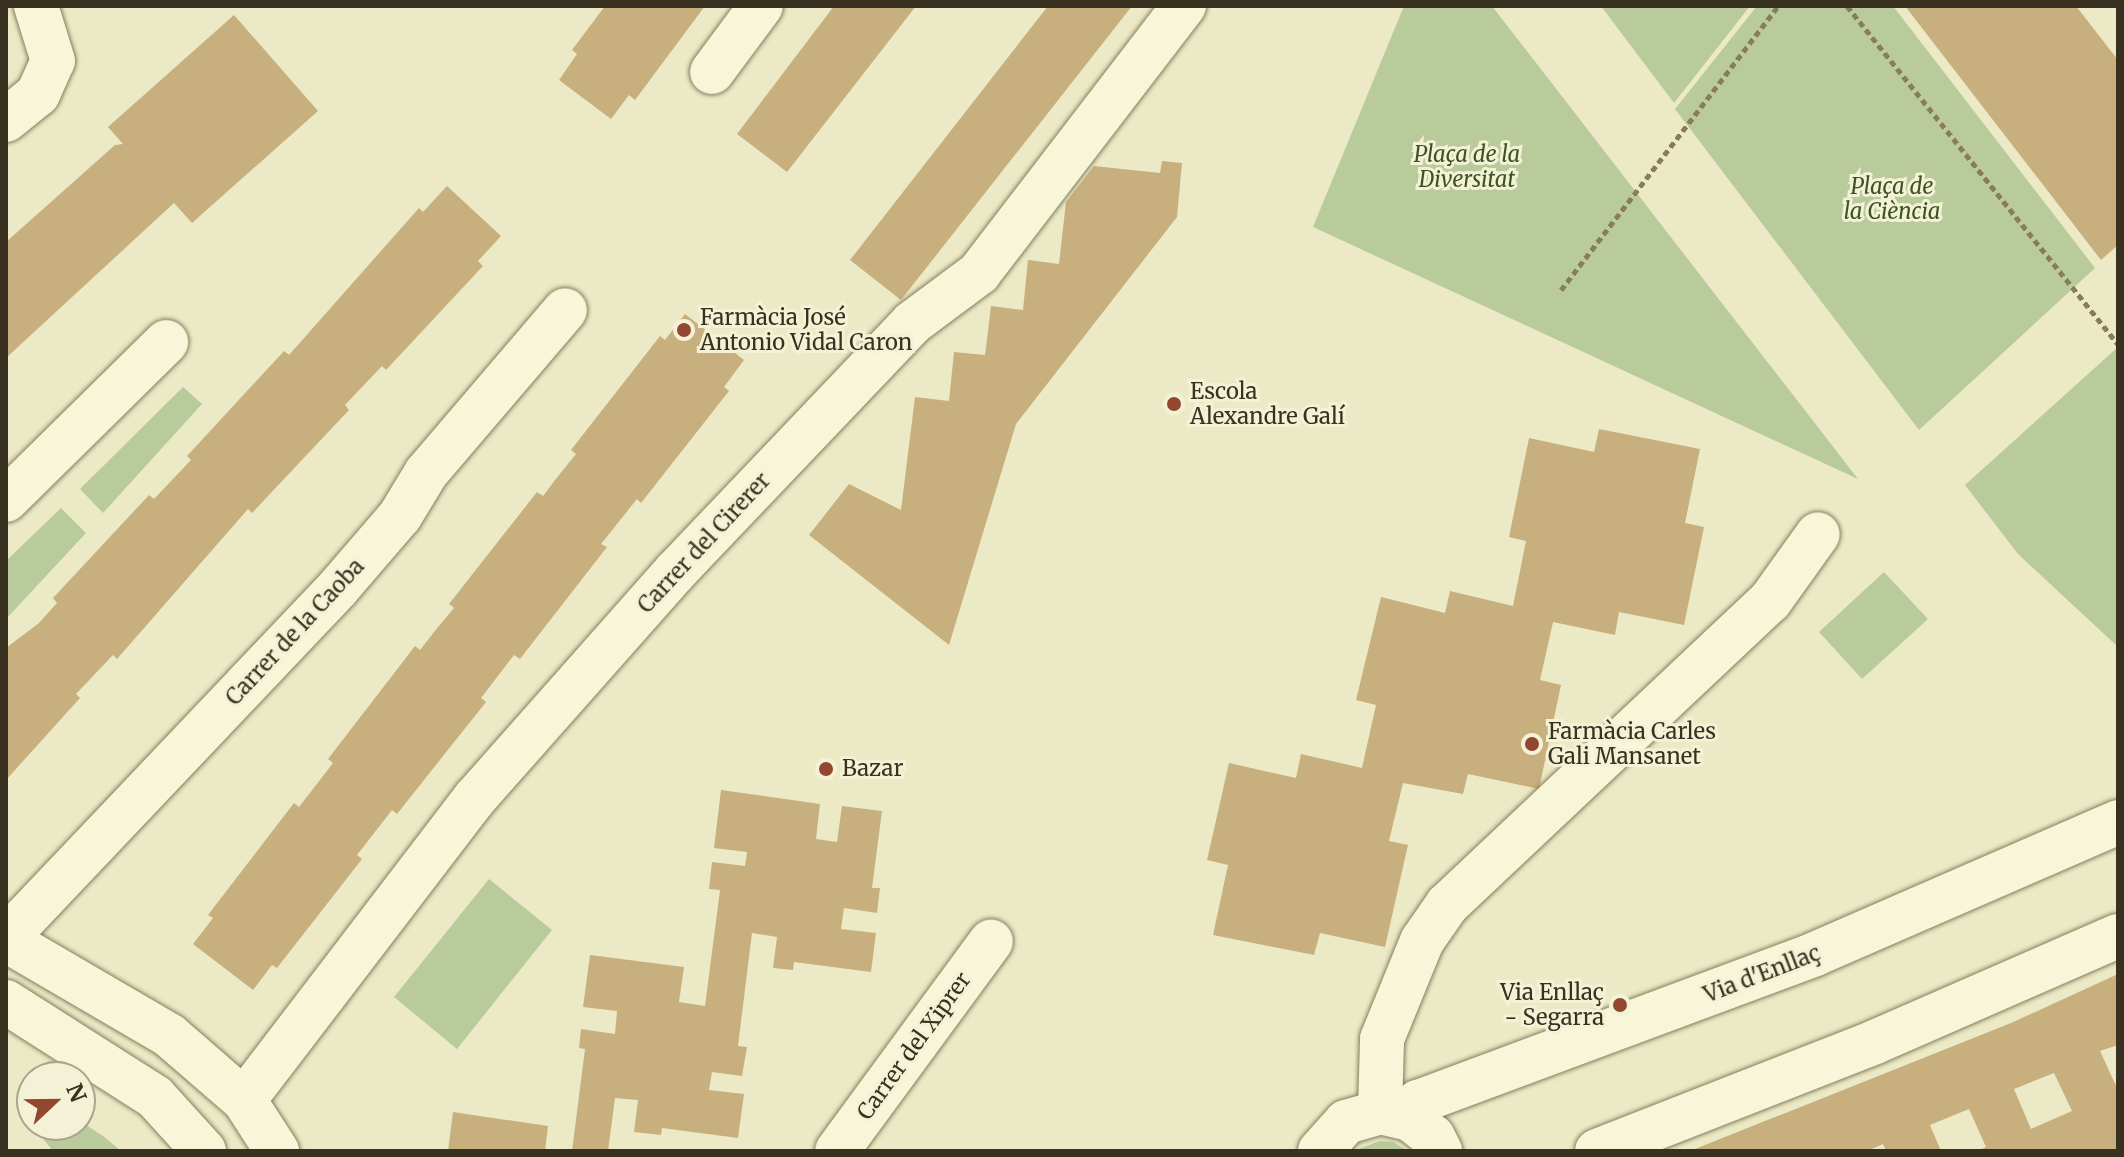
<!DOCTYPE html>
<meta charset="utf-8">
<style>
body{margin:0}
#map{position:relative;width:2124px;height:1157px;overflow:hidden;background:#eceac6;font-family:Merriweather,serif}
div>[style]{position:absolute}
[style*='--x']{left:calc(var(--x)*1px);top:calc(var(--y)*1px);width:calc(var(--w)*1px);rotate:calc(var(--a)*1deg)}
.green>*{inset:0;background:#b9ca9b}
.building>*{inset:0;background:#c8af7e}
.path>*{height:5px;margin-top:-2.5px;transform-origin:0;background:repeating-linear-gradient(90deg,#877d5d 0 6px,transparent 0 10px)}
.roads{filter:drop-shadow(0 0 2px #877d5d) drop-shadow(0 0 2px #877d5d)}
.minor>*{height:44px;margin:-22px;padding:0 22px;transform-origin:22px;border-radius:22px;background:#f7f6d9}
.dots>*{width:22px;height:22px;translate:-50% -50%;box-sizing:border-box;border:4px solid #f4f2d6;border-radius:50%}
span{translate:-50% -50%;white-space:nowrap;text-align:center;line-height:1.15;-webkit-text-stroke:6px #f4f2d6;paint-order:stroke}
.park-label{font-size:22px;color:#3d5327;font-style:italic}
.poi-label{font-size:22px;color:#383120}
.left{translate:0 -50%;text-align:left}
.right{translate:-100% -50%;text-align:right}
.street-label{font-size:22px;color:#383120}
.frame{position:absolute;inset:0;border:8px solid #383120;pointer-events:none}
.north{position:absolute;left:16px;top:1061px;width:80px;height:80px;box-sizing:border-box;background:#f4f2d6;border:2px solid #a9a58d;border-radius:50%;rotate:68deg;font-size:22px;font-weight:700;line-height:32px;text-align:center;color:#383120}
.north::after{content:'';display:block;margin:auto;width:28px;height:36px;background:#934730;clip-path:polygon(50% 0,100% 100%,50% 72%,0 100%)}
</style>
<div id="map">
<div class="green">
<div style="clip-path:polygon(1404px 6px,1492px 6px,1858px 479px,1313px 227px)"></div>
<div style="clip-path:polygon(1601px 6px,1750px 6px,1674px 103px)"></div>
<div style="clip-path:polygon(1757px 6px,1893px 6px,2095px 268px,1919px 430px,1675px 109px)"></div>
<div style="clip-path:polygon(2118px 347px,2118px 647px,2018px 554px,1965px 485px)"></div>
<div style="clip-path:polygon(183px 387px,202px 404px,103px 513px,80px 489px)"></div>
<div style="clip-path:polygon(61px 508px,86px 533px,6px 619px,6px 561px)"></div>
<div style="clip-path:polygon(1884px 572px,1928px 619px,1862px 679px,1819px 632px)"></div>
<div style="clip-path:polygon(489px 879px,552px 930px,457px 1049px,394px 997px)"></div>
<div style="clip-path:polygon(80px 1121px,103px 1136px,121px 1151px,53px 1151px,38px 1133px,53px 1125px,80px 1125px)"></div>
<div style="clip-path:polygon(1380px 1141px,1393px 1142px,1408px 1151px,1353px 1151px)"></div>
</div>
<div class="building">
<div style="clip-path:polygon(605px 6px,705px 6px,635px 100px,629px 95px,611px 119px,559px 80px,577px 54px,572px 50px)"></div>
<div style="clip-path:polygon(834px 6px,916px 6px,787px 172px,737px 134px)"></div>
<div style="clip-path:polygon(1048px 6px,1132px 6px,901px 300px,850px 260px)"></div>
<div style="clip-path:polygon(1905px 6px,2076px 6px,2118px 60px,2118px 245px,2101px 260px)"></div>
<div style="clip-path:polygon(234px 15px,318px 111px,192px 223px,174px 203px,6px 358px,6px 242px,115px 145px,123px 144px,108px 127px)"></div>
<div style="clip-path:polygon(1162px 161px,1182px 163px,1177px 217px,1016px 424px,949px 645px,809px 535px,849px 484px,901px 510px,915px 397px,949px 401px,954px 352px,985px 355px,991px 306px,1023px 310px,1028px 260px,1059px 264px,1066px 202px,1094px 166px,1160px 173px)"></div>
<div style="clip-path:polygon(447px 186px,501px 236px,478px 261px,483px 266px,386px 370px,382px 366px,345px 405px,349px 410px,252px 513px,248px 509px,117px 659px,113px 655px,76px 694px,80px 698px,6px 780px,6px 648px,39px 623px,57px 603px,53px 598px,149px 495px,154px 499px,172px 480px,191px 460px,187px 456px,284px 351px,289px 355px,419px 208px,423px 212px)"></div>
<div style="clip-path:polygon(685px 314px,744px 360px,724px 387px,729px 391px,641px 503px,637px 499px,601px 544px,607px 547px,520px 659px,514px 655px,481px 698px,486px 702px,397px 814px,392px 810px,357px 855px,362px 859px,277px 968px,272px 965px,253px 990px,193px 944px,213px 918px,208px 915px,294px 803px,299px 807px,333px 763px,328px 759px,415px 646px,420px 650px,438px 627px,454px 608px,449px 604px,537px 492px,543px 496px,559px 475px,576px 454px,571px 450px,660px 336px,665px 340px)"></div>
<div style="clip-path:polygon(1599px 429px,1700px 449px,1685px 523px,1704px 527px,1684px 625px,1619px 612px,1615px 635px,1553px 622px,1540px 680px,1561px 685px,1539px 789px,1468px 774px,1463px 794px,1403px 783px,1389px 841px,1408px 845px,1385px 947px,1320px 933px,1314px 955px,1213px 935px,1228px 865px,1207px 860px,1229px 763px,1296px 778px,1301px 754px,1362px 768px,1376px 705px,1356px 700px,1381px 597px,1445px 613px,1450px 591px,1513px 606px,1526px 541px,1509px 537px,1529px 438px,1594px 452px)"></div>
<div style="clip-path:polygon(721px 790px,820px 804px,816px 839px,837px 842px,842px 806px,882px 811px,872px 888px,880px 888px,877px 913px,844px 908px,841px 929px,876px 933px,871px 972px,794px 962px,793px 970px,773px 968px,777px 937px,752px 933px,738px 1046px,747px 1047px,742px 1076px,712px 1072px,709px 1090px,744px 1094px,738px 1138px,662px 1128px,661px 1135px,634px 1132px,638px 1100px,615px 1098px,608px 1151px,572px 1151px,585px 1049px,579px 1048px,581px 1029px,615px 1034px,617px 1011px,583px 1007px,590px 955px,684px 967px,679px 1002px,705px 1006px,720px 890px,709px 889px,712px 862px,745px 866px,747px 852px,714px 848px)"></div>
<div style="clip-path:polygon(evenodd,2118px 974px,2118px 1045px,2100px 1051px,2118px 1090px,2118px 1151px,1977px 1151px,1986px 1147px,1969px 1109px,1930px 1125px,1941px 1151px,1886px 1151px,1883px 1144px,1867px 1151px,1690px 1151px,2011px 1023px,2118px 974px,2054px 1073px,2072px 1111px,2031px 1129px,2014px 1089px,2054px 1073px)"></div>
<div style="clip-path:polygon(453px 1112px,548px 1126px,545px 1151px,448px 1151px)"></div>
</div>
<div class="path">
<div style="--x:1847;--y:6;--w:433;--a:51.3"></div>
<div style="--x:1561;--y:290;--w:357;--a:-52.6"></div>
</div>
<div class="roads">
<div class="minor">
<div style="--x:712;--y:72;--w:82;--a:-53.4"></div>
<div style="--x:6;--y:120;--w:41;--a:-39.1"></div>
<div style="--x:38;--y:94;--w:36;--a:-66"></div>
<div style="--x:53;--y:61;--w:58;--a:-107.2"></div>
<div style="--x:6;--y:500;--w:225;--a:-44.6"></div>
<div style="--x:6;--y:938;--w:482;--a:-46.5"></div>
<div style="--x:338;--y:588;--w:95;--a:-49.3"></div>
<div style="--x:400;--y:516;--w:50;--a:-58.8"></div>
<div style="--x:426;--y:473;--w:214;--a:-49.5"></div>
<div style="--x:6;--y:940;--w:190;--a:30.3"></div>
<div style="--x:170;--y:1036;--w:98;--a:40.9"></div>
<div style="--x:244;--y:1100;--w:61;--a:57.1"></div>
<div style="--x:6;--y:1002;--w:177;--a:32.5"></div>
<div style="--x:155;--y:1097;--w:73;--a:47.8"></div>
<div style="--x:244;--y:1100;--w:380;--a:-52.6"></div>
<div style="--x:475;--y:798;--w:303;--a:-48.5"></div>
<div style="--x:676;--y:571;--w:342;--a:-46.4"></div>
<div style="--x:912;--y:323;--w:84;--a:-36.7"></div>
<div style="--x:979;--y:273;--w:337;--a:-52.5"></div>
<div style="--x:1380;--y:1112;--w:73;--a:-88.4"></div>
<div style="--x:1382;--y:1039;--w:106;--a:-67.8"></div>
<div style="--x:1422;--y:941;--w:44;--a:-55.2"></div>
<div style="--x:1447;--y:905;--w:444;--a:-43.3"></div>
<div style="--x:1770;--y:601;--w:82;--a:-54.4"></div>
<div style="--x:1410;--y:1119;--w:19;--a:-65"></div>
<div style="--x:1418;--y:1102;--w:424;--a:-20.4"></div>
<div style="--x:1815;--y:954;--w:331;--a:-23.5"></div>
<div style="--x:837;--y:1151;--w:260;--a:-53.7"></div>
<div style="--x:1320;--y:1151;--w:39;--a:-48"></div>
<div style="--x:1346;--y:1122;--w:35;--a:-16"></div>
<div style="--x:1380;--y:1112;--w:31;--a:13"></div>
<div style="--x:1410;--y:1119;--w:29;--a:38"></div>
<div style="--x:1433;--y:1137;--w:16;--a:63"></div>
<div style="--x:1597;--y:1151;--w:299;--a:-21.4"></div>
<div style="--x:1875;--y:1042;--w:265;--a:-23.6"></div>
</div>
</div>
<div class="dots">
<div style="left:684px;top:330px;background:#934730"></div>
<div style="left:1174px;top:404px;background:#934730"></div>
<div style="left:1532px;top:744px;background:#934730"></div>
<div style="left:826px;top:769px;background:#934730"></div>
<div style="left:1620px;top:1005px;background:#934730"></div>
</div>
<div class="park-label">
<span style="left:1467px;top:167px">Plaça de la<br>Diversitat</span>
<span style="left:1892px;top:199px">Plaça de<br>la Ciència</span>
</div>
<div class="poi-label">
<span class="left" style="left:700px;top:330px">Farmàcia José<br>Antonio Vidal Caron</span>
<span class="left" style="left:1190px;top:404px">Escola<br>Alexandre Galí</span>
<span class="left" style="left:1548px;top:744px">Farmàcia Carles<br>Gali Mansanet</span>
<span class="left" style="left:842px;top:769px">Bazar</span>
<span class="right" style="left:1604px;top:1005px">Via Enllaç<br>- Segarra</span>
</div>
<div class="street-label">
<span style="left:704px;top:543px;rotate:-47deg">Carrer del Cirerer</span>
<span style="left:295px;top:632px;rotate:-47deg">Carrer de la Caoba</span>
<span style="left:1762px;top:974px;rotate:-21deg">Via d'Enllaç</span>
<span style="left:914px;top:1046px;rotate:-54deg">Carrer del Xiprer</span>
</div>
<div class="frame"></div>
<div class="north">N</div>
</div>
